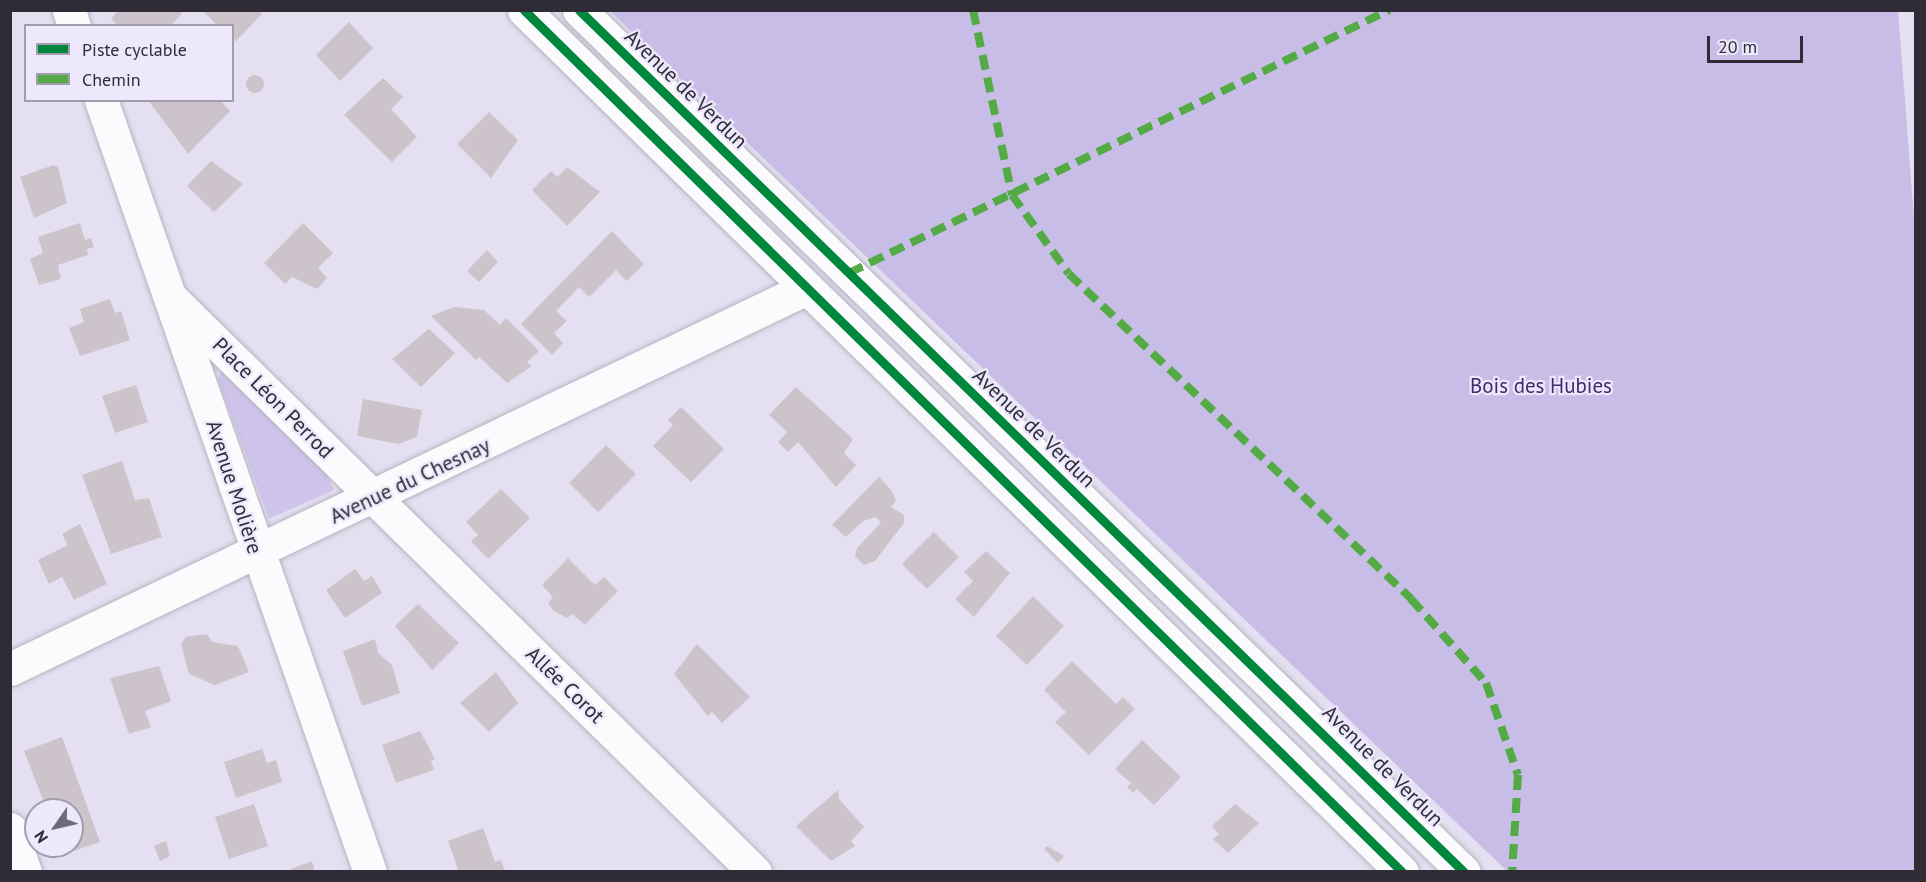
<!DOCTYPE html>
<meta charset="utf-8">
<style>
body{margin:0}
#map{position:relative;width:1926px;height:882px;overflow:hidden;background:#e4e0f1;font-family:"PT Sans",sans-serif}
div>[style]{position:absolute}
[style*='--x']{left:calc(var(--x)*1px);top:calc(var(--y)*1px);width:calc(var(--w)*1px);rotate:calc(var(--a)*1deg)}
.green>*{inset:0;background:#cfc4eb}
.forest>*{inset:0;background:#c8bde6}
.building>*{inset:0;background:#ccc4ca}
.round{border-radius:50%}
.roads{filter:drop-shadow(0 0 2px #b6b3c0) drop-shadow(0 0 2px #b6b3c0)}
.minor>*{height:33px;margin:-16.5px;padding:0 16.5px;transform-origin:16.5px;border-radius:16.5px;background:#fbfafd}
.major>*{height:33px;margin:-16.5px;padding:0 16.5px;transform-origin:16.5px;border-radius:16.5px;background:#fbfafd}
.quiet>*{height:8px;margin-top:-4px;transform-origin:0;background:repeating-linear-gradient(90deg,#54ab46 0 15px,transparent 0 23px)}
.cycleway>*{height:9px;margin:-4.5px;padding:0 4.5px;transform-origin:4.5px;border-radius:4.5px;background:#00873e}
span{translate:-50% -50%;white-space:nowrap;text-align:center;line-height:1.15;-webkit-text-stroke:4.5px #ede8fb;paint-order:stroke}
.street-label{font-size:21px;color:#2f2c38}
.park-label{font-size:21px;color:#41276d}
.frame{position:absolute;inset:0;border:12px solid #2f2c38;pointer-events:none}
.legend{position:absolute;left:24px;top:24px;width:210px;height:78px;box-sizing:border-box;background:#ede8fb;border:2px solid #a19dad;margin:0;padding:8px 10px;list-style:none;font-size:18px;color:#2f2c38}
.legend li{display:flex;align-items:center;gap:12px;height:30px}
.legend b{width:30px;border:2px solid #a19dad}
.north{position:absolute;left:24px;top:798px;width:60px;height:60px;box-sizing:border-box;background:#ede8fb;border:2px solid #a19dad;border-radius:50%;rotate:236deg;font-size:16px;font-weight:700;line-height:24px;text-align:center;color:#2f2c38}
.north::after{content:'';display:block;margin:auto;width:21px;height:27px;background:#6e6b79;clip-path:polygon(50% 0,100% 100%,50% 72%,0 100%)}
.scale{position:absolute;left:1707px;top:36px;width:96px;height:27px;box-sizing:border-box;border:3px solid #2f2c38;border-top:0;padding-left:8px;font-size:18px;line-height:21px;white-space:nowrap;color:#2f2c38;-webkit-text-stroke:4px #ede8fb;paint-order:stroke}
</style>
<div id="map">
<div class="green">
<div style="clip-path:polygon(224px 364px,324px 469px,334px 490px,269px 519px,218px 379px)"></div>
</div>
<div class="forest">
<div style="clip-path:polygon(610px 11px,1898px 11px,1916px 243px,1915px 871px,1507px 871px)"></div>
</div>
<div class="building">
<div style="clip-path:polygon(119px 10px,180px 10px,182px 13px,171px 26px,118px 26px,111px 19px)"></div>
<div style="clip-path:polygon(202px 10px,259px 10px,262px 14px,235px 42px,232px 26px,218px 26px)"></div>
<div style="clip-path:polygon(349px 22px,373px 48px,340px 81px,316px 55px)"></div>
<div class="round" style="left:246px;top:75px;width:18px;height:18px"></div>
<div style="clip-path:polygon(383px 78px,403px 97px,391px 109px,417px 137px,392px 162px,344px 115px)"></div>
<div style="clip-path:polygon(148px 100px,220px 100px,230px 111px,188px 154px)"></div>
<div style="clip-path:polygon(489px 112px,518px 140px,491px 178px,457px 144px)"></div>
<div style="clip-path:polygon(211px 161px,243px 184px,214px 212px,187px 186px)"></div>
<div style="clip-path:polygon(53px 165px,58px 167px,67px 203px,34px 218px,20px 177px)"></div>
<div style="clip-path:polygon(567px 167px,600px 192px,567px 226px,532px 190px,551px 171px,557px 177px)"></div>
<div style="clip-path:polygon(80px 223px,85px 240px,91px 238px,94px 247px,87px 249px,88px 255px,58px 265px,61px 279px,39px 285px,30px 259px,43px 253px,38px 237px)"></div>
<div style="clip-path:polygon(303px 223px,333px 253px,318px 268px,327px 278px,317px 289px,292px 277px,285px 284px,264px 263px)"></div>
<div style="clip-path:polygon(612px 231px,644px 264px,627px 281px,616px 270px,589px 297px,579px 287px,556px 311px,567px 321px,554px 333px,563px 343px,552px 355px,521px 324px)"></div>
<div style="clip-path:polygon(487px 250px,498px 262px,479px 282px,467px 271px)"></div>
<div style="clip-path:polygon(110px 299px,115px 313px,121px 311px,130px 340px,80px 356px,69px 328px,84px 322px,80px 309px)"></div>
<div style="clip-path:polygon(454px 307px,484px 310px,500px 325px,506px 318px,539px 351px,527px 362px,532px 366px,507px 383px,479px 357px,476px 360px,431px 316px)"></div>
<div style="clip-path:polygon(429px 329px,455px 353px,421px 387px,392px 359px)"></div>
<div style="clip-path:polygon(136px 385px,148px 422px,115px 433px,102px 396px)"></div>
<div style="clip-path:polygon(796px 387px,853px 439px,844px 453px,856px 465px,836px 487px,798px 442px,788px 452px,778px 442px,787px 432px,769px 415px)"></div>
<div style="clip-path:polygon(363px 399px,422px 410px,417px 437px,398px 444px,357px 436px)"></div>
<div style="clip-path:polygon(681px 407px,724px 449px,691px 482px,653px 446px,673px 425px,668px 420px)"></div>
<div style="clip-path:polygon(606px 445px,636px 474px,598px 512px,569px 483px)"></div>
<div style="clip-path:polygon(122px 461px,135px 500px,149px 498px,162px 537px,111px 554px,82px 475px)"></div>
<div style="clip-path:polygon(879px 477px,892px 491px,896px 501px,891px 507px,904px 515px,904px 523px,875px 561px,864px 565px,855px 556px,857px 548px,881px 523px,876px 517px,863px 521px,846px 537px,832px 525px)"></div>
<div style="clip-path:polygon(501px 489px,530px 518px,488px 559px,471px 541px,478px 535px,466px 522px)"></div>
<div style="clip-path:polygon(80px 524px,107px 584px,74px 600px,62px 577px,49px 584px,38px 560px,68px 545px,62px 534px)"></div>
<div style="clip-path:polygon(934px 532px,959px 557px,927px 589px,902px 564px)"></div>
<div style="clip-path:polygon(986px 551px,1010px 573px,974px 617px,955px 599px,973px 581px,964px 572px)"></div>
<div style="clip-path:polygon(568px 558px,595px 585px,604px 577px,618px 591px,585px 625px,573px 614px,567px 618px,554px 611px,548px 603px,553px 597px,542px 585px)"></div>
<div style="clip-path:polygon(355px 569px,364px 581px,372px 576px,382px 593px,345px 618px,326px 590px)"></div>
<div style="clip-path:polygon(1033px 596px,1064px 626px,1027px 665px,996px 636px)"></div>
<div style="clip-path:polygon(418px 604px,459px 643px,432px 670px,395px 626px)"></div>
<div style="clip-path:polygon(207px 634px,212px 642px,238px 646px,249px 672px,215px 685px,189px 674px,181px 644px,186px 637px)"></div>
<div style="clip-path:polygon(375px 639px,378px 653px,392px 665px,400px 693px,362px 706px,343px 651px)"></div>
<div style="clip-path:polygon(697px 644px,750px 697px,722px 723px,712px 712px,708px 716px,674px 674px)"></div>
<div style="clip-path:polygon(1072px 661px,1116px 704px,1123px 697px,1135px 709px,1089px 755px,1055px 722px,1066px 712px,1044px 690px)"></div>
<div style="clip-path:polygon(159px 666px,171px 701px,145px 711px,151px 727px,129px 734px,110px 678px)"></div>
<div style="clip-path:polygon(496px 672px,518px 703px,489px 732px,460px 703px)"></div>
<div style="clip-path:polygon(420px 731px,435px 759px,431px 761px,434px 770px,396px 783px,382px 745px)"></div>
<div style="clip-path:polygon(62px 737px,100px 842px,65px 854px,62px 846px,72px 846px,72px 810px,47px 810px,24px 751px)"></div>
<div style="clip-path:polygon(1142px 740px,1181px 777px,1154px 805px,1137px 789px,1133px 793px,1127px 787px,1131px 783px,1115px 769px)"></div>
<div style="clip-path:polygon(262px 749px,267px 763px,276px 760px,282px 782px,236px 798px,224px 762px)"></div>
<div style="clip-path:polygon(838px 790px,839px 799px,864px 827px,851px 841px,855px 846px,831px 861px,796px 826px)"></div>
<div style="clip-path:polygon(254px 804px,268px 846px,229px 859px,215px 817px)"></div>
<div style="clip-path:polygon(1235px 804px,1259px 823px,1228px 853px,1213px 839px,1219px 834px,1212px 826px)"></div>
<div style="clip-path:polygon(483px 828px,495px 862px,501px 860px,505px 872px,459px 872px,448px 841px)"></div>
<div style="clip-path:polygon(166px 841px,170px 856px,160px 861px,154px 846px)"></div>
<div style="clip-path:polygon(1047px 846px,1064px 856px,1058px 863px,1044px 849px)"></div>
<div style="clip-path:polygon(312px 861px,315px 872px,286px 872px,286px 871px)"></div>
</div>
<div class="roads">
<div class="minor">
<div style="--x:69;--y:10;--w:17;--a:73"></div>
<div style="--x:101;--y:100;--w:818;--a:70.79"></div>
<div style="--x:171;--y:298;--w:819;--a:44.51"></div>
<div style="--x:10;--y:669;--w:883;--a:-25.55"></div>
<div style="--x:10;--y:829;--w:46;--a:70.8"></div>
</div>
<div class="major">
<div style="--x:524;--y:10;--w:1230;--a:44.47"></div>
<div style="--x:579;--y:10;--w:1235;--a:44.25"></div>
</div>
</div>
<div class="quiet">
<div style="--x:973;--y:10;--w:189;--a:78.1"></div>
<div style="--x:1012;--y:195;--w:97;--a:54.2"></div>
<div style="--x:1069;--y:274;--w:472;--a:43.5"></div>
<div style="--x:1411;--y:599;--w:113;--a:48.2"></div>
<div style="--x:1486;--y:683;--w:97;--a:70.8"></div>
<div style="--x:1518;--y:775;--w:97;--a:93.5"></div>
<div style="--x:849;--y:273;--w:601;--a:-25.97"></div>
</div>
<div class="cycleway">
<div style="--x:524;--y:10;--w:1230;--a:44.47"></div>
<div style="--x:579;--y:10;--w:1235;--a:44.25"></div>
</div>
<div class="street-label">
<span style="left:686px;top:89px;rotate:44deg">Avenue de Verdun</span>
<span style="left:273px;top:398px;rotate:45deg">Place Léon Perrod</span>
<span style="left:1034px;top:428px;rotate:44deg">Avenue de Verdun</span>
<span style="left:410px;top:481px;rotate:-25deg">Avenue du Chesnay</span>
<span style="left:234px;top:487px;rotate:72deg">Avenue Molière</span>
<span style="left:565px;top:685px;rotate:44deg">Allée Corot</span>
<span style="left:1383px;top:766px;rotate:45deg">Avenue de Verdun</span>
</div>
<div class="park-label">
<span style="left:1541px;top:386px">Bois des Hubies</span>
</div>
<div class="frame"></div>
<ul class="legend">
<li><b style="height:8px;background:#00873e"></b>Piste cyclable</li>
<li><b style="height:8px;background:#54ab46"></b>Chemin</li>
</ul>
<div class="north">N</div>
<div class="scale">20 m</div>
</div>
